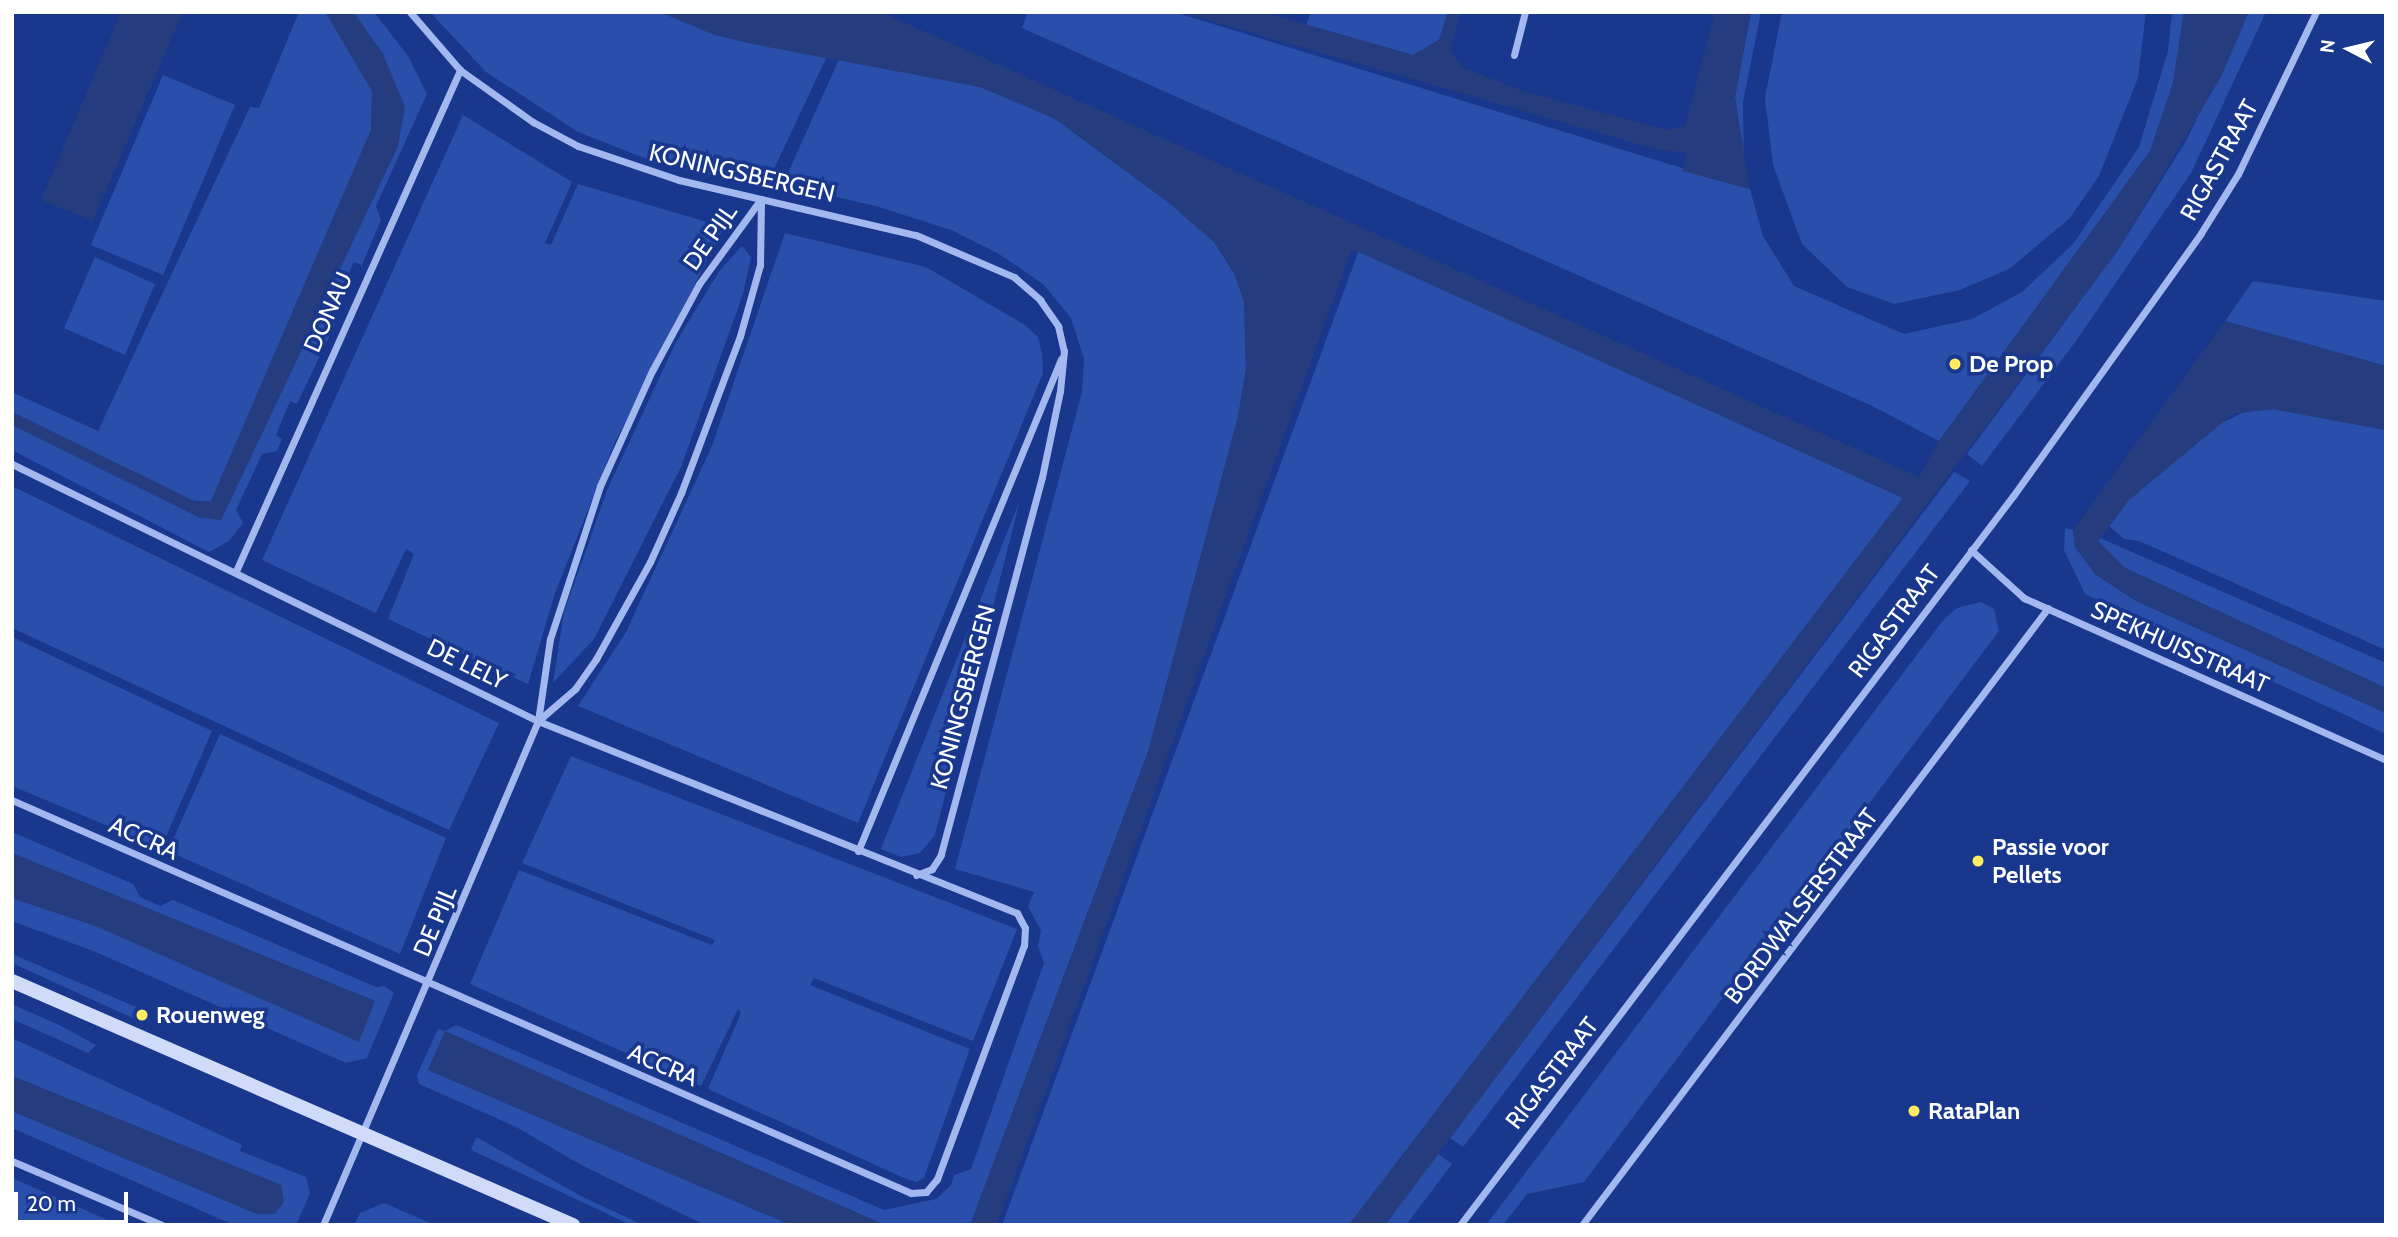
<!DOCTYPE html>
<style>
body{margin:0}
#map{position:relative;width:2398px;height:1237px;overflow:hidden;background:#18378d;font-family:Cabin,sans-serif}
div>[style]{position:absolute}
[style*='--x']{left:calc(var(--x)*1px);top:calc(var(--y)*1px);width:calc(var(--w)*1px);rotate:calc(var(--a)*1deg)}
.green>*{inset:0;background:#2a4fab}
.water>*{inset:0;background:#253d7e}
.minor>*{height:7px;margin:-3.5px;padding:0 3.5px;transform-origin:3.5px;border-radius:3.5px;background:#a3b8ef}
.secondary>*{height:14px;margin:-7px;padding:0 7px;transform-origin:7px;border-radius:7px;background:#d0dbfa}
.dots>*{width:19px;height:19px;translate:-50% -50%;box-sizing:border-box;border:4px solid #18378d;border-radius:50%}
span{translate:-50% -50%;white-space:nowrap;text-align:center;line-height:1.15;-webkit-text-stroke:7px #18378d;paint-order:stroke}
.street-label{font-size:24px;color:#fff}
.poi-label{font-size:24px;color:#fff;font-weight:700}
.left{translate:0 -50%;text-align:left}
.frame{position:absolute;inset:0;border:14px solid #fff;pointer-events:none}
.north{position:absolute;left:2314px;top:14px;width:70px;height:70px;-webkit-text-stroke:5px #18378d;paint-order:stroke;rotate:277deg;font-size:19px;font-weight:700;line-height:28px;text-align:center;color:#fff}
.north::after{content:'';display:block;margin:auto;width:24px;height:32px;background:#fff;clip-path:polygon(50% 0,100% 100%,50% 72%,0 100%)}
.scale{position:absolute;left:14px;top:1192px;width:114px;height:32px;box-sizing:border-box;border:4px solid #fff;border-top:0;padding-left:9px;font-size:21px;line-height:24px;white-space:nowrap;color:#fff;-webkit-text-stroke:5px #18378d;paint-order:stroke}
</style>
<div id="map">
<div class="green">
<div style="clip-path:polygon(299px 12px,325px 12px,348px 44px,372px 91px,371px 130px,211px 501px,194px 501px,12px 412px,12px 392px,98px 431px,250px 107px,259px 108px)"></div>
<div style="clip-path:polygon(353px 12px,374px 12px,408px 56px,427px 94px,376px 206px,381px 220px,362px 265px,354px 262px,330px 314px,338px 318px,297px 404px,290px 401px,276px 435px,282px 439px,277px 451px,262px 454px,236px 510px,243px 523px,229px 541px,209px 552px,12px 450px,12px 425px,221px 520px,398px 146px,383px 54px)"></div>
<div style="clip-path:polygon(430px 12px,660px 12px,715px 35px,827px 56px,768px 182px,751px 184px,662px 165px,578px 132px,486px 72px)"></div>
<div style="clip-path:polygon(1028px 12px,1174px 12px,1750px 189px,1763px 236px,1794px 286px,1904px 334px,1972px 319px,2022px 292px,2073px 244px,2139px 147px,2168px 51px,2172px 12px,2184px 12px,2173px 83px,2150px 151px,1939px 441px,1872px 406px,1022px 28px)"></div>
<div style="clip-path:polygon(1311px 12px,1448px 12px,1439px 40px,1413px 55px,1306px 25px)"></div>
<div style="clip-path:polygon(1751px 12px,1761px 12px,1743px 102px,1744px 172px,1735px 97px)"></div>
<div style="clip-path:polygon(1782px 12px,2146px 12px,2138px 78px,2099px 176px,2069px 219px,2009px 269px,1960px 290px,1894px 304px,1847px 287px,1802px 244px,1773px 165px,1765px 98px)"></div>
<div style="clip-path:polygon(2248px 12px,2266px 12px,2191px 173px,2076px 341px,1982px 466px,1967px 454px,2118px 250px,2186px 141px)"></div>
<div style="clip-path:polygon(840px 57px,980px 87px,1014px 99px,1055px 119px,1168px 202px,1214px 242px,1234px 273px,1244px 301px,1246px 369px,1238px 417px,1148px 752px,970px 1225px,885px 1225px,445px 1032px,428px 1070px,791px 1225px,705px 1225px,583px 1166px,516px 1127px,419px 1084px,417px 1075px,438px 1029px,445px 1031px,456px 1025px,884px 1210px,936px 1199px,951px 1185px,954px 1175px,971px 1169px,1044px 963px,1038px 946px,1041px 930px,1028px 907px,1034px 892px,955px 869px,1082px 392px,1084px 359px,1071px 318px,1043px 284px,999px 254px,951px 230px,879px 207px,783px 184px)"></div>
<div style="clip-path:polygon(163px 75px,235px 105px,163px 275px,91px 245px)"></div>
<div style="clip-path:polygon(463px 115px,572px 182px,545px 243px,551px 245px,578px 184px,724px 227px,615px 442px,555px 593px,528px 684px,388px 619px,414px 554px,406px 549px,376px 613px,262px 560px)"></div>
<div style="clip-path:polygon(785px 233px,926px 267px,1025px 325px,1038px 337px,1042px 354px,1043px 373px,858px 823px,578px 706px,626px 632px,712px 446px)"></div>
<div style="clip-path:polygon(742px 246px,751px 257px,743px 294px,681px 467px,594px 639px,553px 683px,564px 612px,608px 488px,676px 342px,720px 270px)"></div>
<div style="clip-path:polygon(1359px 250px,1903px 498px,1349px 1225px,1002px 1225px)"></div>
<div style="clip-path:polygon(95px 257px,155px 284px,125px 355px,64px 328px)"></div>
<div style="clip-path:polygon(2253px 281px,2386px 301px,2386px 366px,2225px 321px)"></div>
<div style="clip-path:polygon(2273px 409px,2386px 430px,2386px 650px,2139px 541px,2124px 539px,2109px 526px,2129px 500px,2216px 426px,2248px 410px)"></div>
<div style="clip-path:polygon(1954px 472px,1970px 481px,1463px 1147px,1450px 1138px)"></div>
<div style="clip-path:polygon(12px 486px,499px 723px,449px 830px,12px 628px)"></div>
<div style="clip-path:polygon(1020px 500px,935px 835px,920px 853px,901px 857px,881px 849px)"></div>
<div style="clip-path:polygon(2065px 528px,2073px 530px,2075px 547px,2095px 574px,2136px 601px,2386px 713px,2386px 734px,2085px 594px,2064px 550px)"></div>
<div style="clip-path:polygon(2100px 538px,2386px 663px,2386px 688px,2125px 568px,2098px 541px)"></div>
<div style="clip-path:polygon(1981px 602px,1994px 609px,1999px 631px,1584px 1182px,1527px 1194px,1503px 1225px,1486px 1225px,1944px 619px,1957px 608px)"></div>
<div style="clip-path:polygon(12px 637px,212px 731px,161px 848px,12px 786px)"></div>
<div style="clip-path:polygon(220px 734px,446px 838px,400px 954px,168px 851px)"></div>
<div style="clip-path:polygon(571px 756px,1017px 929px,973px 1041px,814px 978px,810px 985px,970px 1049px,924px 1178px,916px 1182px,904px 1178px,708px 1089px,741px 1013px,738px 1009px,701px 1086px,470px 984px,519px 870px,712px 945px,715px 940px,522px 863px)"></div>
<div style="clip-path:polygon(12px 832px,133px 884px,140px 897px,160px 906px,173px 900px,376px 987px,384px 986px,394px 993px,367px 1058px,346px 1063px,96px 952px,12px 921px,12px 898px,93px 925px,375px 1001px,12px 853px)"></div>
<div style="clip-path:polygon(12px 954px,141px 1009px,137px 1020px,12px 963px)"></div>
<div style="clip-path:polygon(12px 1004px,61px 1026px,96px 1045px,88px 1053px,12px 1019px)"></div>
<div style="clip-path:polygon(12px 1038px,242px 1145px,240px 1151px,306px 1177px,310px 1193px,296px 1225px,234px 1225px,12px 1128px,12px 1111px,257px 1214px,281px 1185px,12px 1076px)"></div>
<div style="clip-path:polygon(476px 1137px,581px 1196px,643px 1225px,631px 1225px,471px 1150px)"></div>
<div style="clip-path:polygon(1438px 1154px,1452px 1164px,1406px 1225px,1385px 1225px)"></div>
<div style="clip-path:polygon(12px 1178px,119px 1225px,12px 1225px)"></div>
<div style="clip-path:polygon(384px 1203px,435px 1225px,354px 1225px,360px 1213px)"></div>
</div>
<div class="water">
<div style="clip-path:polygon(121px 12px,183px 12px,93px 221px,41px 200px)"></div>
<div style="clip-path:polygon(325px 12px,353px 12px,383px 54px,405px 107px,398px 146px,221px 520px,200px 518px,12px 425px,12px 412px,194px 501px,211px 501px,371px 130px,372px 91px)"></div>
<div style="clip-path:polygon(660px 12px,881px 12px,1919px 477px,1939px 441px,2150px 151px,2173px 83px,2184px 12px,2249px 12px,2221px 77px,2118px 250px,1385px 1225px,1349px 1225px,1903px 498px,1352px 249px,997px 1225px,970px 1225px,1148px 752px,1238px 417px,1246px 369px,1244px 301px,1234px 273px,1214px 242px,1168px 202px,1055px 119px,980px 87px,752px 44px,715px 35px)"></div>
<div style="clip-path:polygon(1179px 12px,1263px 12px,1413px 55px,1439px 40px,1448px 12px,1461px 12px,1450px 51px,1464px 68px,1523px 91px,1668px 130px,1685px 126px,1715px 12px,1751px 12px,1735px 97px,1750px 189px,1682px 171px,1687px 153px,1655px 149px)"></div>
<div style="clip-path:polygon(2225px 321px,2386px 366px,2386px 430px,2273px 409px,2233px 414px,2129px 500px,2098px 541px,2125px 568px,2386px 688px,2386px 713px,2136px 601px,2095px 574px,2075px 547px,2073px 530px)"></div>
<div style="clip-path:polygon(12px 853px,375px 1001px,359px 1042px,93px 925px,12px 898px)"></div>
<div style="clip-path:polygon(445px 1031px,885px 1225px,791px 1225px,428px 1070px)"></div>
<div style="clip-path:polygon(12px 1076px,281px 1185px,284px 1202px,275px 1214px,257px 1214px,12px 1111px)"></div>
</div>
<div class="minor">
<div style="--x:410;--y:12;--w:77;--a:49.2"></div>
<div style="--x:460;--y:70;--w:90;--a:35.5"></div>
<div style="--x:533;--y:122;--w:51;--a:28.1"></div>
<div style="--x:578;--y:146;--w:107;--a:18.6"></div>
<div style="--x:679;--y:180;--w:243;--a:13.1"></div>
<div style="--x:916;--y:235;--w:107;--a:23.2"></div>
<div style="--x:1014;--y:277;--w:35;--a:41"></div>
<div style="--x:1040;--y:300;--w:32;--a:55"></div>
<div style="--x:1058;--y:326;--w:26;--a:77"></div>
<div style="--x:1064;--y:351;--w:40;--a:95.7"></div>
<div style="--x:1060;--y:391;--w:88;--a:101.8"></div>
<div style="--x:1042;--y:477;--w:391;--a:105"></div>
<div style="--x:941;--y:855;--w:17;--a:123"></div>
<div style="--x:932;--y:869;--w:17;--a:159"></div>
<div style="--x:1514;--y:55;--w:44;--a:-75.7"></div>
<div style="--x:12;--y:464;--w:585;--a:26.04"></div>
<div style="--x:538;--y:721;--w:516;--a:21.84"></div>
<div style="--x:1017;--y:913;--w:17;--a:62"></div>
<div style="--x:1025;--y:928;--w:17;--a:93"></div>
<div style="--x:1024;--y:945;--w:250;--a:110.4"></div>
<div style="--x:937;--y:1179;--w:17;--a:130"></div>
<div style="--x:926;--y:1192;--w:15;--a:176"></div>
<div style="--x:911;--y:1193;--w:981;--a:-156.39"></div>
<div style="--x:1971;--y:550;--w:72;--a:42.2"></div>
<div style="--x:2024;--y:598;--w:397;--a:24.1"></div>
<div style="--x:236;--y:571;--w:549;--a:-65.91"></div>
<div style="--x:539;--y:720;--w:48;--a:-40.7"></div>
<div style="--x:575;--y:689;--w:37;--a:-55"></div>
<div style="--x:596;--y:659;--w:111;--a:-60.9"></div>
<div style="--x:650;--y:562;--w:76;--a:-65.8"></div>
<div style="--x:681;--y:493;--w:168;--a:-69.4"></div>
<div style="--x:740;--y:336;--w:74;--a:-74.3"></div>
<div style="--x:760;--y:265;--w:66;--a:-89.1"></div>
<div style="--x:858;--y:851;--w:532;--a:-67.58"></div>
<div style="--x:12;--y:1161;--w:163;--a:23.1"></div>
<div style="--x:323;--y:1225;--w:548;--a:-66.9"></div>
<div style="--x:538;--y:721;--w:83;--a:-81.7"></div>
<div style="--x:550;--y:639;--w:161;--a:-71.9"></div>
<div style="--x:600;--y:486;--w:126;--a:-65.7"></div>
<div style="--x:652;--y:371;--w:99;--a:-61.6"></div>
<div style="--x:699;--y:284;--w:105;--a:-53.9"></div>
<div style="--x:1460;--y:1225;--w:915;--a:-52.82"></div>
<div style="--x:2013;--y:496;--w:323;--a:-54.4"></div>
<div style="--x:2201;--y:233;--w:70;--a:-57.9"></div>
<div style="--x:2238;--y:174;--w:180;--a:-64.3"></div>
<div style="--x:1582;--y:1225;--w:773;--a:-52.94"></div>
</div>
<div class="secondary">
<div style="--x:12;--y:981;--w:612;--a:23.51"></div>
</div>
<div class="dots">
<div style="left:1955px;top:364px;background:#ffec60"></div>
<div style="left:1978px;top:861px;background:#ffec60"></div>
<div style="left:142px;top:1015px;background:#ffec60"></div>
<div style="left:1914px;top:1111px;background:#ffec60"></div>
</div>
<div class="street-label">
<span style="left:2219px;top:160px;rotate:-61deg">RIGASTRAAT</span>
<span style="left:742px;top:173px;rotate:13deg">KONINGSBERGEN</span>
<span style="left:710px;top:237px;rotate:-55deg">DE PIJL</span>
<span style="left:328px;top:312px;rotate:-66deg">DONAU</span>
<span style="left:1894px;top:621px;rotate:-53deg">RIGASTRAAT</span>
<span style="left:2180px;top:647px;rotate:24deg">SPEKHUISSTRAAT</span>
<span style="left:467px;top:664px;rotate:26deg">DE LELY</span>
<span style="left:963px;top:697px;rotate:-75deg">KONINGSBERGEN</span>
<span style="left:144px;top:838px;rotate:24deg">ACCRA</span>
<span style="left:1801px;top:906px;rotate:-53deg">BORDWALSERSTRAAT</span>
<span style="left:435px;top:921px;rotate:-67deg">DE PIJL</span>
<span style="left:663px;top:1065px;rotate:23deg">ACCRA</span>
<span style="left:1552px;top:1073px;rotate:-52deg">RIGASTRAAT</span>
</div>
<div class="poi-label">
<span class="left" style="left:1969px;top:364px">De Prop</span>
<span class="left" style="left:1992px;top:861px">Passie voor<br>Pellets</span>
<span class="left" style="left:156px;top:1015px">Rouenweg</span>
<span class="left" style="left:1928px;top:1111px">RataPlan</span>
</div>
<div class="frame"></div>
<div class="north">N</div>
<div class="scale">20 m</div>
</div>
